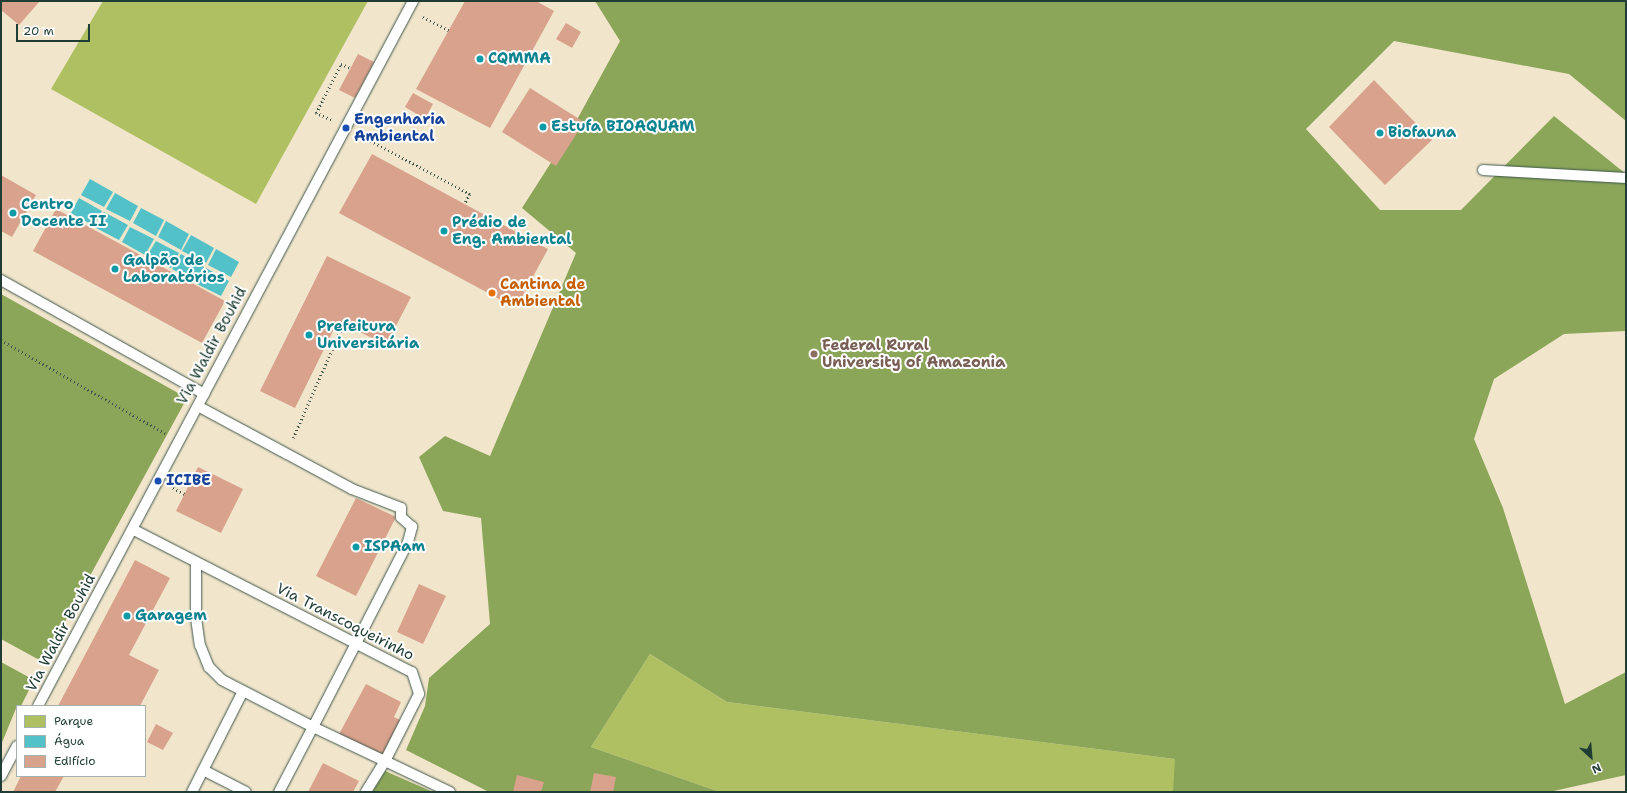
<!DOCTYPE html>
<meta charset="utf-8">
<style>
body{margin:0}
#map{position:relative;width:1627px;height:793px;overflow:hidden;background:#f1e6cc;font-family:"Shantell Sans",sans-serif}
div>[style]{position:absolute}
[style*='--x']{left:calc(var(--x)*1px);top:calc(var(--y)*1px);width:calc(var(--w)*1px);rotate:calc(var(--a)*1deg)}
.green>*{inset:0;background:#afc063}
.forest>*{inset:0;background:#8ba659}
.water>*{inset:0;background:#53c1c8}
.building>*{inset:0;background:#d8a28c}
.path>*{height:2.5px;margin-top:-1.25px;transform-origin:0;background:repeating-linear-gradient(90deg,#3e564b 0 1px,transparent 0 4px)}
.roads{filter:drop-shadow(0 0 1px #3e564b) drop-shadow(0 0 1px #3e564b)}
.service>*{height:10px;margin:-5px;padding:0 5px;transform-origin:5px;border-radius:5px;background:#fff}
.dots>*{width:11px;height:11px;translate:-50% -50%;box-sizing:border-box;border:2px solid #fff;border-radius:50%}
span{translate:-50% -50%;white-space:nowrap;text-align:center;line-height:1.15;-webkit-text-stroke:4px #fff;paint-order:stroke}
.culture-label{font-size:15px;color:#0d838f;font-weight:700}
.left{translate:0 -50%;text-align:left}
.transit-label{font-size:15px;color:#164399;font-weight:700}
.food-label{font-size:15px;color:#c56008;font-weight:700}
.education-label{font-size:15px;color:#785e54;font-weight:700}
.street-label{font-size:15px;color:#1f3d34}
.frame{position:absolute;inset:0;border:2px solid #1f3d34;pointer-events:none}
.legend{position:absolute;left:16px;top:705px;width:130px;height:72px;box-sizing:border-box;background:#fff;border:1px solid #a5b1ae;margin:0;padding:5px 7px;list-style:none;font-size:12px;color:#1f3d34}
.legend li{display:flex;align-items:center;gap:8px;height:20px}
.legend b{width:20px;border:1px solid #a5b1ae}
.north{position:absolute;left:1571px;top:737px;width:40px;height:40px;-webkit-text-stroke:3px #fff;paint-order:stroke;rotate:154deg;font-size:11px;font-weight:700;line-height:16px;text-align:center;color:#1f3d34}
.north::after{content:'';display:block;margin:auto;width:14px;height:18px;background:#1f3d34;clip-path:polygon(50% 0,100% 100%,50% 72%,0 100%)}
.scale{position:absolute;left:16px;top:24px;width:74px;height:18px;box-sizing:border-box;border:2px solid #1f3d34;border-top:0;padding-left:5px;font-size:12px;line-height:14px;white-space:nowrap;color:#1f3d34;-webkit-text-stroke:3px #fff;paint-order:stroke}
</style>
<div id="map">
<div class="green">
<div style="clip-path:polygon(103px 1px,368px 1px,256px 204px,51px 89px)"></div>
<div style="clip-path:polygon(650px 654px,727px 702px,1175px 759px,1179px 792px,720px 792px,591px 747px)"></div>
</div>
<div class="forest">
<div style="clip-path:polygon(595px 1px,1626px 1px,1626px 121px,1569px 74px,1394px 41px,1306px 129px,1380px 210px,1461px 210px,1554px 116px,1626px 174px,1626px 331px,1564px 334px,1494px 379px,1474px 439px,1503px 508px,1565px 704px,1626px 672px,1626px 775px,1549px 792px,1173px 792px,1175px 759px,727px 702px,650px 654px,591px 747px,720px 792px,489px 792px,406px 750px,425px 706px,429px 678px,490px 624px,481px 518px,443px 511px,419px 457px,445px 436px,490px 456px,576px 253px,522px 208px,568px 136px,620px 41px)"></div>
<div style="clip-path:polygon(1px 294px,187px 398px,43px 662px,1px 639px)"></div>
<div style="clip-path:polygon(1px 662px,34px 680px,21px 706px,17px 706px,1px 745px)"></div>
<div style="clip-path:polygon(385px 771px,433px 792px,372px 792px)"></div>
</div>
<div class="water">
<div style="clip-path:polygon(90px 179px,113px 192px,104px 207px,81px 195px)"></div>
<div style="clip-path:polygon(115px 193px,138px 206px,130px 221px,106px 209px)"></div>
<div style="clip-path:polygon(79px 198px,102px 211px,94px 226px,71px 213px)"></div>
<div style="clip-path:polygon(141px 208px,164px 220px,156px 236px,133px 223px)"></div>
<div style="clip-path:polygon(104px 212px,128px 225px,119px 240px,96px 228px)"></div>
<div style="clip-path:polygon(166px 221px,189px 234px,181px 250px,158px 237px)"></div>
<div style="clip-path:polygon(130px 227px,154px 239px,145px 255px,122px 242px)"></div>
<div style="clip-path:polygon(191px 235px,214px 248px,206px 263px,182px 251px)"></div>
<div style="clip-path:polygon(156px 241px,179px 253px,171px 268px,147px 256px)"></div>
<div style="clip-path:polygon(216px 249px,239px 262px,231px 277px,208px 265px)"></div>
<div style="clip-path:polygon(181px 254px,204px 267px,195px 282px,172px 269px)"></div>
<div style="clip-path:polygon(206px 268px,229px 281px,221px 296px,197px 284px)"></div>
</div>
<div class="building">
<div style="clip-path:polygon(1px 1px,40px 1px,19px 25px,1px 10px)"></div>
<div style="clip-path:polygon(465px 1px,536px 1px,554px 11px,490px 128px,416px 89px)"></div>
<div style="clip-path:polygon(566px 23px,581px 32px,572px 48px,556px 39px)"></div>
<div style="clip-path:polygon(358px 54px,374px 62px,355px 98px,339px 90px)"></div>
<div style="clip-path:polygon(1374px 80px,1432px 140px,1385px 185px,1329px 127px)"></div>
<div style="clip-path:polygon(530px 88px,584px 122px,556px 166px,502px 132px)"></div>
<div style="clip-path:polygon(413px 93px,433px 104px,425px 119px,405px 107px)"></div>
<div style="clip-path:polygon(372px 154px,548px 249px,516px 308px,339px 213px)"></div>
<div style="clip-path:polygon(1px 175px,36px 195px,12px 237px,1px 231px)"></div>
<div style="clip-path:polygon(56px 209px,225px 301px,202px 343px,33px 251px)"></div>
<div style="clip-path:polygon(327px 256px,411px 297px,386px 345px,340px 322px,336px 325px,295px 408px,260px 391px)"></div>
<div style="clip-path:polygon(198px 467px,243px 489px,221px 533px,176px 511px)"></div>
<div style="clip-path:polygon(356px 498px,396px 517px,356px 596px,316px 576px)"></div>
<div style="clip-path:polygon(135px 560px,170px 578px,129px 655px,159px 670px,140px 706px,58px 706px)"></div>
<div style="clip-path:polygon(419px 584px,446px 596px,423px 644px,397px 632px)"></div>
<div style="clip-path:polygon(366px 684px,401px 702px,394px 717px,404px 722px,384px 760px,338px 736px)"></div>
<div style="clip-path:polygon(156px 724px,173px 733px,163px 750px,147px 742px)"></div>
<div style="clip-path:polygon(323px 763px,359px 781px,353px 792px,308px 792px)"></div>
<div style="clip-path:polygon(594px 773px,616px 777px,613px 792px,590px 792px)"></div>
<div style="clip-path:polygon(517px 775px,544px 782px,541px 792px,513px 792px)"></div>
<div style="clip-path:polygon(21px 776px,64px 776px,55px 792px,13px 792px)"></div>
</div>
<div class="path">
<div style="--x:423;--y:17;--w:29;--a:27"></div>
<div style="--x:331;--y:120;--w:17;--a:-155"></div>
<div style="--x:316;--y:113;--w:55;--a:-63"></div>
<div style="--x:341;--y:64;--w:11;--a:22"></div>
<div style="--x:360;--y:135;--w:125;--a:28.2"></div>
<div style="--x:470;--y:194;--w:11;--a:117"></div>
<div style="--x:1;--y:340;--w:189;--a:29.6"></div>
<div style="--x:293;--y:438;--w:119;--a:-66.2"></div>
<div style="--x:341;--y:329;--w:6;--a:-141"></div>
<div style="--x:173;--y:488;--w:13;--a:27"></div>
</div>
<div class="roads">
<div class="service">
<div style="--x:1483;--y:170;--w:143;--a:3.2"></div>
<div style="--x:1;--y:280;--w:233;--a:29.3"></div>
<div style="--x:134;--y:530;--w:312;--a:27.1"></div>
<div style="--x:412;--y:672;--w:23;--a:72"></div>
<div style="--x:419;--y:694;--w:75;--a:116.9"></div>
<div style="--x:385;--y:761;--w:72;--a:25.5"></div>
<div style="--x:196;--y:562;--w:56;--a:90"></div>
<div style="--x:196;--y:618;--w:27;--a:82"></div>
<div style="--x:200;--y:645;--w:24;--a:68"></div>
<div style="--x:209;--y:667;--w:18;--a:45"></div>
<div style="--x:222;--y:680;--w:102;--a:27.3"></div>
<div style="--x:313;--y:727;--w:208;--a:-62.8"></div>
<div style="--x:408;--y:542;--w:16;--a:-75"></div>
<div style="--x:412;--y:527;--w:15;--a:-138"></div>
<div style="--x:401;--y:517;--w:9;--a:-90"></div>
<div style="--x:401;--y:508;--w:53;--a:-158.8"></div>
<div style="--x:352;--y:489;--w:175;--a:-151.7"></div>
<div style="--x:38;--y:706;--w:799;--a:-61.99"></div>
<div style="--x:203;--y:770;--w:48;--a:27.1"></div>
<div style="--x:1;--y:776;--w:34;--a:-62"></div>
<div style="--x:192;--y:792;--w:113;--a:-63.2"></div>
<div style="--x:279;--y:792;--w:73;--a:-62.4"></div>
<div style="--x:313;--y:727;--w:80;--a:25.3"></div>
<div style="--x:385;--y:761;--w:36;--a:122"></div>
</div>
</div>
<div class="dots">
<div style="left:480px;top:59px;background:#0f9aa8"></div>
<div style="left:543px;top:127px;background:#0f9aa8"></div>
<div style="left:346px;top:128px;background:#1a4fb4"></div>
<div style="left:1380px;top:133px;background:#0f9aa8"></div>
<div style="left:13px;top:213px;background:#0f9aa8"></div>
<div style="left:444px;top:231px;background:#0f9aa8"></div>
<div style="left:115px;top:269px;background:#0f9aa8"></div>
<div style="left:492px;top:293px;background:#e8710a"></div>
<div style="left:309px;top:335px;background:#0f9aa8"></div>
<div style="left:814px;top:354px;background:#8d6e63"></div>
<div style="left:158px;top:481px;background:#1a4fb4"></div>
<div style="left:356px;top:547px;background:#0f9aa8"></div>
<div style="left:127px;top:616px;background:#0f9aa8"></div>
</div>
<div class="culture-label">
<span class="left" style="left:488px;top:59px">CQMMA</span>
<span class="left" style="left:551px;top:127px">Estufa BIOAQUAM</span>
<span class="left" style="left:1388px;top:133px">Biofauna</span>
<span class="left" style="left:21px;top:213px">Centro<br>Docente II</span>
<span class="left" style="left:452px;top:231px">Prédio de<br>Eng. Ambiental</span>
<span class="left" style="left:123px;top:269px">Galpão de<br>Laboratórios</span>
<span class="left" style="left:317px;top:335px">Prefeitura<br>Universitária</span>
<span class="left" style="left:364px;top:547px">ISPAam</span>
<span class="left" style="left:135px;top:616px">Garagem</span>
</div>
<div class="transit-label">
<span class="left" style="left:354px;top:128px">Engenharia<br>Ambiental</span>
<span class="left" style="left:166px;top:481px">ICIBE</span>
</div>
<div class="food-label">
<span class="left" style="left:500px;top:293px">Cantina de<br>Ambiental</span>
</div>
<div class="education-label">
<span class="left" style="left:822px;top:354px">Federal Rural<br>University of Amazonia</span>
</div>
<div class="street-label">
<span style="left:212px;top:346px;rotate:-62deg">Via Waldir Bouhid</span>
<span style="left:345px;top:622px;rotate:27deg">Via Transcoqueirinho</span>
<span style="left:61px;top:633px;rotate:-62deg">Via Waldir Bouhid</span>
</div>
<div class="frame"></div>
<ul class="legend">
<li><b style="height:11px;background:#afc063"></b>Parque</li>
<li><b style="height:11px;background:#53c1c8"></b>Água</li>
<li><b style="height:11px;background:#d8a28c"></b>Edifício</li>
</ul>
<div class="north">N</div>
<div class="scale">20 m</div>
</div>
